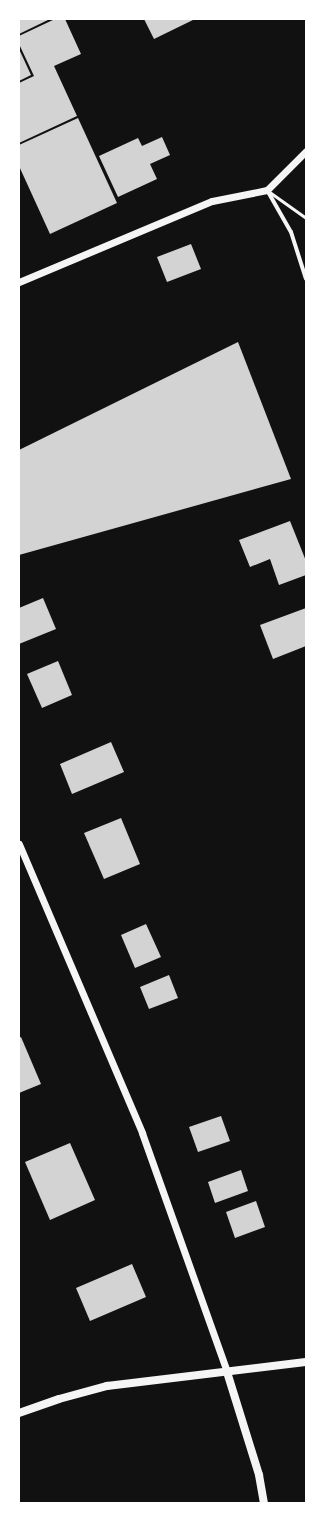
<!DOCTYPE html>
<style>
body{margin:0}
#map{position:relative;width:325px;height:1522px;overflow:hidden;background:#111;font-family:"Roboto Condensed",sans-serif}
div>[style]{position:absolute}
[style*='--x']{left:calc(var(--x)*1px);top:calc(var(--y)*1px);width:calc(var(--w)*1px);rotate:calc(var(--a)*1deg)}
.building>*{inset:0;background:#d3d3d3}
.service>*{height:3px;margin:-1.5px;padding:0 1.5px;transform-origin:1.5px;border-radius:1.5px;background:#f5f5f5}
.minor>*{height:4px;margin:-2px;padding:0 2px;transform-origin:2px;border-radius:2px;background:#f5f5f5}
.tertiary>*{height:7px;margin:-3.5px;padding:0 3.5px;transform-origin:3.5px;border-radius:3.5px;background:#f5f5f5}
.secondary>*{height:8px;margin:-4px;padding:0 4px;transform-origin:4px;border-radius:4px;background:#f5f5f5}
span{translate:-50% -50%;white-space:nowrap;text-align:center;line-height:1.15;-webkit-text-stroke:4px #fff;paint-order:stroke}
.frame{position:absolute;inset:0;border:20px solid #fff;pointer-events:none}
</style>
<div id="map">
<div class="building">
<div style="clip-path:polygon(19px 19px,50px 19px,19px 34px)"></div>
<div style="clip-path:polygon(55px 19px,65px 19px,81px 54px,54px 66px,77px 116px,19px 143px,19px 83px,34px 76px,19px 44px,19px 36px)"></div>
<div style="clip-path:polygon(144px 19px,195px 19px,154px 39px)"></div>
<div style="clip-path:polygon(19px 49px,31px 75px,19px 81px)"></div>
<div style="clip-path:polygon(78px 118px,117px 203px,50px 234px,19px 166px,19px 145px)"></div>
<div style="clip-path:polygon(162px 137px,170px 155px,150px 164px,157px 179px,118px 197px,99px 156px,138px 138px,142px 146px)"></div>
<div style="clip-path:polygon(191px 244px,201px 269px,167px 282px,157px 257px)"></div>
<div style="clip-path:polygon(238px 342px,291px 479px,19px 555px,19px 450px)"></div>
<div style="clip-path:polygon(290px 521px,306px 561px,306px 575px,279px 585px,270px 559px,250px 567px,239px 540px)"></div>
<div style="clip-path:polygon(43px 598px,56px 629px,19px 644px,19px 608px)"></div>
<div style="clip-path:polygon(306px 608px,306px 646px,273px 659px,260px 625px)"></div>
<div style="clip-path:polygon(58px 661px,72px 695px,42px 708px,27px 674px)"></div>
<div style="clip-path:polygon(111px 742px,124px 772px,72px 794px,60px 764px)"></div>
<div style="clip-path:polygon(121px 818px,140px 864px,104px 879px,84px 833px)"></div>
<div style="clip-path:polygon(146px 924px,161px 957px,135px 968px,121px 935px)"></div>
<div style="clip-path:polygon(169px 975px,178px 998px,149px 1009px,140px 987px)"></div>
<div style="clip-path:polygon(21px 1037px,41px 1084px,19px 1093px,19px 1038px)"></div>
<div style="clip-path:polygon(221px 1116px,230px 1141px,198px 1152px,189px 1127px)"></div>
<div style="clip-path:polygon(70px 1143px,95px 1200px,50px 1220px,25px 1162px)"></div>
<div style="clip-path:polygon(241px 1170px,248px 1191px,215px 1203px,208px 1182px)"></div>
<div style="clip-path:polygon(256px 1201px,265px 1227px,235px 1238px,226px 1212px)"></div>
<div style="clip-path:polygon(132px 1264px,146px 1297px,90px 1321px,76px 1288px)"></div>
</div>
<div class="service">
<div style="--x:268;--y:191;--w:47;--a:35.4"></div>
</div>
<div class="minor">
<div style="--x:267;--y:190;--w:48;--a:60.3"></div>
<div style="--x:291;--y:232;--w:49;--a:72.3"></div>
</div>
<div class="tertiary">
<div style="--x:19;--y:282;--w:209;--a:-22.8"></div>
<div style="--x:212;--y:201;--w:56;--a:-11.3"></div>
<div style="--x:267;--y:190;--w:55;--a:-45"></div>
<div style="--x:19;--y:844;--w:314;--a:66.9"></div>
<div style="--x:142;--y:1133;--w:254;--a:70.4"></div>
</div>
<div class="secondary">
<div style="--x:227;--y:1372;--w:108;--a:72.7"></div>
<div style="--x:259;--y:1475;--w:28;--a:80"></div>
<div style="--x:19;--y:1413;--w:42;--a:-19.3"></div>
<div style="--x:59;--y:1399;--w:50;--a:-15.2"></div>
<div style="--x:107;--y:1386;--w:200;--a:-6.9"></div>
</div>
<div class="frame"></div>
</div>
